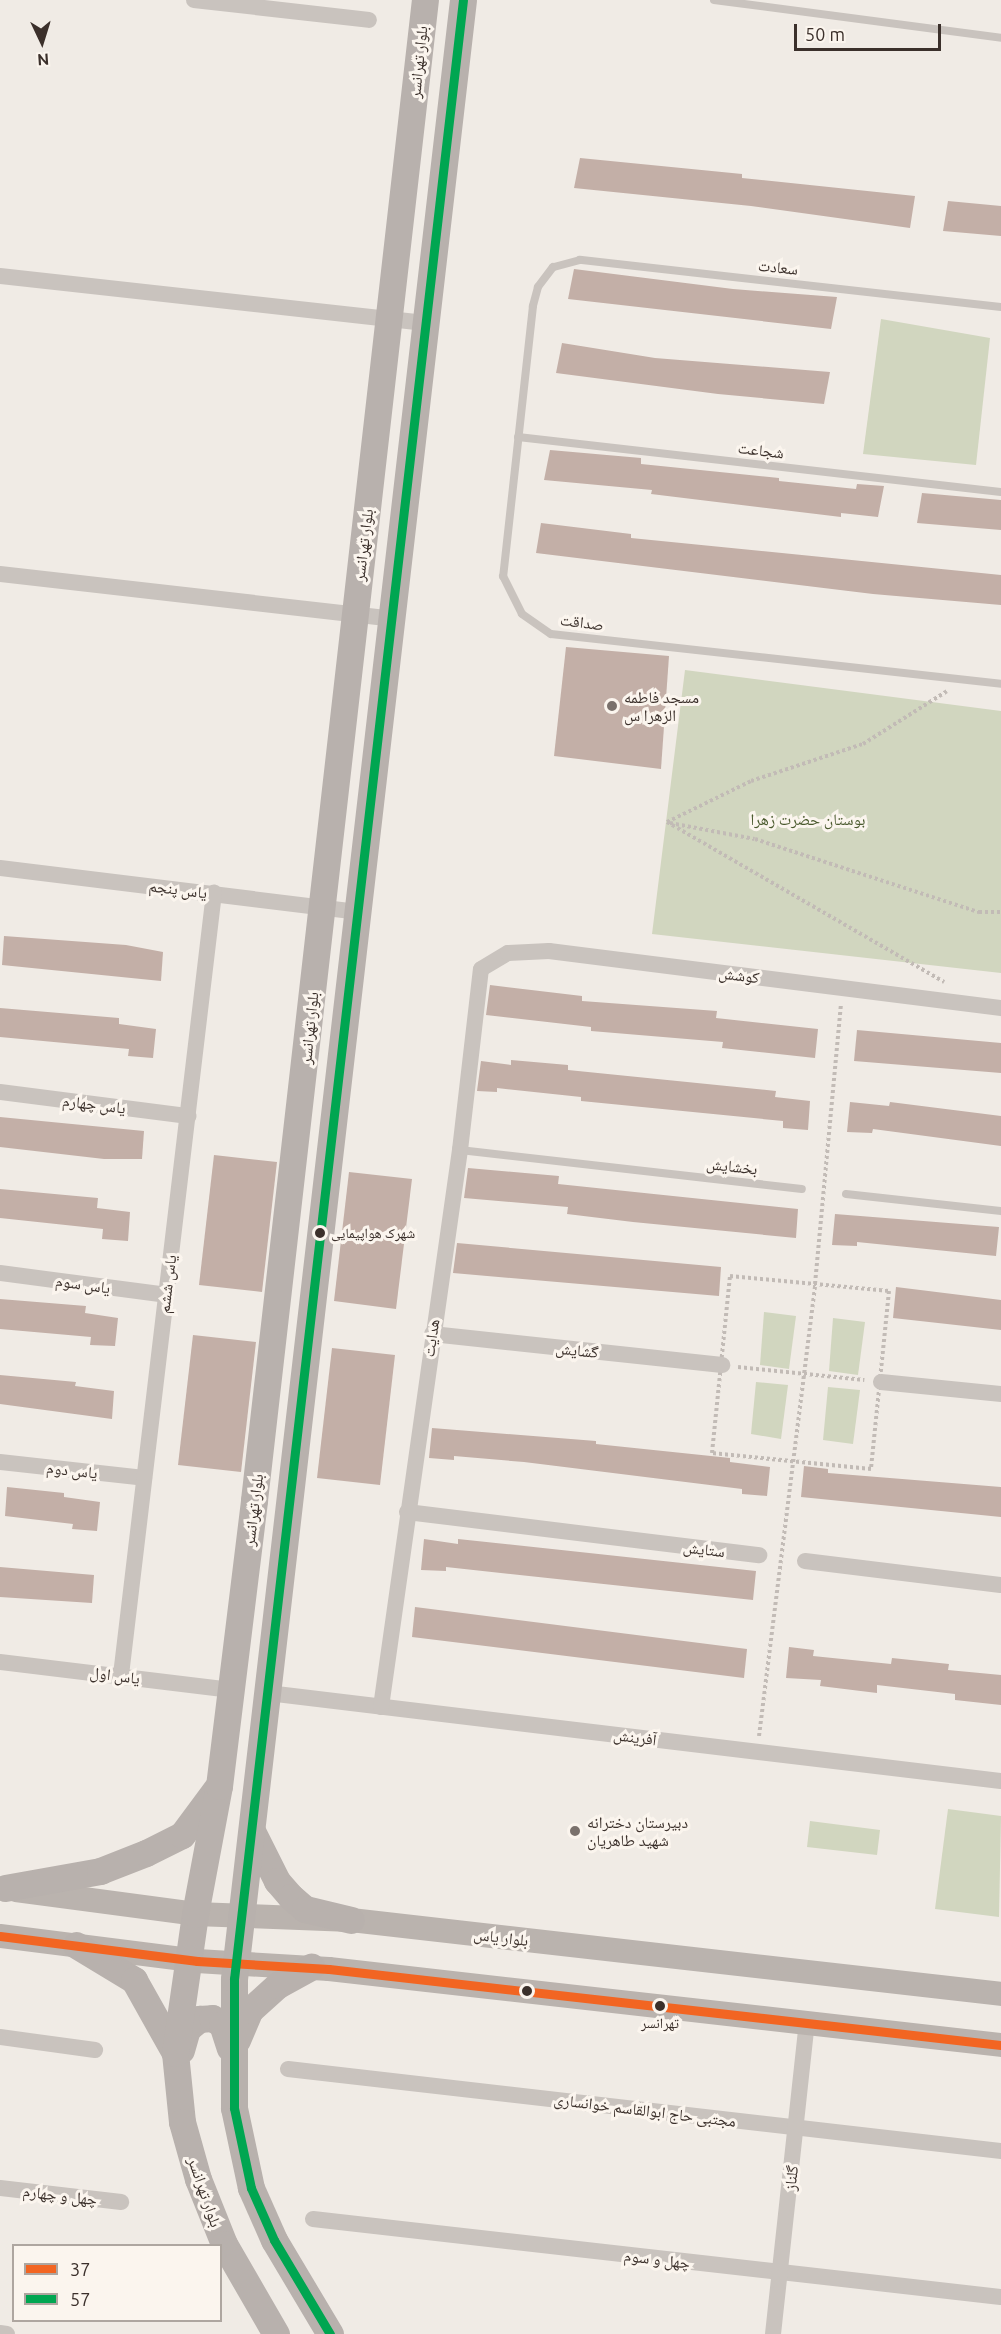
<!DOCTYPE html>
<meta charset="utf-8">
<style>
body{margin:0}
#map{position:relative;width:1001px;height:2334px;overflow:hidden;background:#f0ebe5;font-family:Ubuntu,"Noto Naskh Arabic",sans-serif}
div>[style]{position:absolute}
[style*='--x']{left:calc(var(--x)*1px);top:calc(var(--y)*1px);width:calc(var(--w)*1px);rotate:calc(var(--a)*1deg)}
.green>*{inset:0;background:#d1d6bf}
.building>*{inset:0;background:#c3afa7}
.path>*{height:4px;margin-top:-2px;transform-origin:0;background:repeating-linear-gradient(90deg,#c2bbb6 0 3px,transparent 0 6px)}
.lane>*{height:8px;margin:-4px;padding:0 4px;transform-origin:4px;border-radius:4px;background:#c9c3be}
.street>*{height:16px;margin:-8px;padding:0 8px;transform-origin:8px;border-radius:8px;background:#c9c3be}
.secondary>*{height:24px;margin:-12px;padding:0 12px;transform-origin:12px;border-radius:12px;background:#bab3ae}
.primary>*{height:27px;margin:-13.5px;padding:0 13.5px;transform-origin:13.5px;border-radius:13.5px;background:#b8b1ad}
.bus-1>*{height:9px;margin:-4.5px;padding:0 4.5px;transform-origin:4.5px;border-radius:4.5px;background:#f26522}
.bus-2>*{height:9px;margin:-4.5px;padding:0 4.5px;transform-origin:4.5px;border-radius:4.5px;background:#00a651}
.dots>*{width:16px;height:16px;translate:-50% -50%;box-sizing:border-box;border:3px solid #fbf5ee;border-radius:50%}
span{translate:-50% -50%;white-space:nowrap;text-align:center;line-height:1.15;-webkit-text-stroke:6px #fbf5ee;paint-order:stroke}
.bus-label{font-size:14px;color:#3b302b}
.left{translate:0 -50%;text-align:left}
.street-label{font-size:16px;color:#3b302b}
.poi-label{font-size:16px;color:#3b302b}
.park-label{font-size:16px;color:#4a5a2e}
.legend{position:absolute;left:12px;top:2244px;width:210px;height:78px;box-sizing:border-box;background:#fbf5ee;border:2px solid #aea6a0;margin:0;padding:8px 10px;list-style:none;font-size:18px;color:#3b302b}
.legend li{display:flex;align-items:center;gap:12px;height:30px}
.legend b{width:30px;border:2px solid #aea6a0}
.north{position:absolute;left:12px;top:12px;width:60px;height:60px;-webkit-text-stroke:4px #fbf5ee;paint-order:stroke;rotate:176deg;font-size:16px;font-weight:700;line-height:24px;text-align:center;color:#3b302b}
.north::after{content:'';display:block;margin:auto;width:21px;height:27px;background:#3b302b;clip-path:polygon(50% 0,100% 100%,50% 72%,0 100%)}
.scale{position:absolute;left:794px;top:24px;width:147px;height:27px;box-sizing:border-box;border:3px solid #3b302b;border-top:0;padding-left:8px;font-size:18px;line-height:21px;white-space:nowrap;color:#3b302b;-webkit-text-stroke:4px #fbf5ee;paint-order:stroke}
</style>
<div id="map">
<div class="green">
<div style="clip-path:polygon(881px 319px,990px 338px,976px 465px,863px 454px)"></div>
<div style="clip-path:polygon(685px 670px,1001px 711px,1001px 973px,652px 934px)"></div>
<div style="clip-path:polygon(764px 1312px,796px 1316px,789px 1369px,760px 1365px)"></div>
<div style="clip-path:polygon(833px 1318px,865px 1322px,858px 1375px,829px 1371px)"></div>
<div style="clip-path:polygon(756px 1382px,788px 1385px,781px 1439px,751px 1434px)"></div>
<div style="clip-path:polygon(828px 1387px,860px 1390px,853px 1444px,823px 1440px)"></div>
<div style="clip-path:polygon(948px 1809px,1001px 1816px,999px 1917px,935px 1909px)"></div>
<div style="clip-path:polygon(810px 1821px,880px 1830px,877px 1855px,807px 1847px)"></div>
</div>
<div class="building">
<div style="clip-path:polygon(580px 158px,742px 174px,742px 178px,915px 196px,910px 228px,751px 206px,574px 188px)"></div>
<div style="clip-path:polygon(948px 201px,1001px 206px,1001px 236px,943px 231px)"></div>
<div style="clip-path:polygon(574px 269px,733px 289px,837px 297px,831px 329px,568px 299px)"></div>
<div style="clip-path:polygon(562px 343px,655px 358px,830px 372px,824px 404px,718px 394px,556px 373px)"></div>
<div style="clip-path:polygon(550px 450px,641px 458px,641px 464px,779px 478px,779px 481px,856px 489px,857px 484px,884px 486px,878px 517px,841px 513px,841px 517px,651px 494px,652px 490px,544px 480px)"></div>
<div style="clip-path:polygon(922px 493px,1001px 500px,1001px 530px,917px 523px)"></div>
<div style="clip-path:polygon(541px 523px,631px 534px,631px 538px,1001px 575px,1001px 605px,873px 594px,536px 553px)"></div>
<div style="clip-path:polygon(566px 647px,669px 656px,661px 769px,554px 756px)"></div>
<div style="clip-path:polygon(4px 936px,126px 945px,163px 952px,161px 981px,2px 965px)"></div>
<div style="clip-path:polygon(490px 985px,582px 996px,582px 1001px,717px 1011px,716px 1018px,818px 1029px,815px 1058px,722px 1048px,723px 1042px,591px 1031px,591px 1027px,486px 1015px)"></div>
<div style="clip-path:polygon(0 1008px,119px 1018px,119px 1024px,156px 1029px,153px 1058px,128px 1056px,129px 1049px,0 1037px)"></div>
<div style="clip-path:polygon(857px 1030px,1001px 1043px,1001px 1073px,854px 1061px)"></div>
<div style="clip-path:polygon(511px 1060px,568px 1065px,568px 1070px,776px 1091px,775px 1097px,810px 1101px,808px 1130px,783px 1128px,783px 1121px,581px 1101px,581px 1097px,497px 1088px,497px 1092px,477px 1091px,481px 1061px,511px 1065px)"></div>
<div style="clip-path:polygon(850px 1102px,889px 1106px,890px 1102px,1001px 1116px,1001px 1146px,873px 1129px,872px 1133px,847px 1132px)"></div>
<div style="clip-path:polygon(0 1117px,144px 1131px,142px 1159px,104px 1159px,0 1147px)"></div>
<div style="clip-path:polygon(214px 1155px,277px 1162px,262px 1292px,199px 1285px)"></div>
<div style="clip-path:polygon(468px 1168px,559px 1176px,558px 1184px,798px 1209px,796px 1238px,633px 1222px,567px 1214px,568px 1207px,464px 1198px)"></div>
<div style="clip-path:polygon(349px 1172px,412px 1179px,396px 1309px,334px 1301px)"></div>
<div style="clip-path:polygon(0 1189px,98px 1198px,97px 1208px,130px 1212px,128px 1241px,102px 1239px,103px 1229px,0 1218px)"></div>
<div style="clip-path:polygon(835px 1214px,999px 1227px,996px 1256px,857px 1242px,857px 1246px,832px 1245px)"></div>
<div style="clip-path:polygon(457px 1243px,721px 1267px,719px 1296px,453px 1273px)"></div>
<div style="clip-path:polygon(896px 1287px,1001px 1300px,1001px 1330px,893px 1318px)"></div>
<div style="clip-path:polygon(0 1299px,86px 1306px,85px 1313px,118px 1318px,115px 1346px,90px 1345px,91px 1337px,0 1329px)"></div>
<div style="clip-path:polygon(193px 1335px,256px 1342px,241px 1472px,178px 1465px)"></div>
<div style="clip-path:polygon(332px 1348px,395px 1355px,380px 1485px,317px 1478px)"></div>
<div style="clip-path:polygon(0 1375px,76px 1382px,75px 1386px,114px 1391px,112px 1419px,0 1404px)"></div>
<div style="clip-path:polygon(432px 1428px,596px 1441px,596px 1444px,730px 1458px,730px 1462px,770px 1467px,767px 1496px,742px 1494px,742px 1489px,524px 1462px,454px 1456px,454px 1460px,429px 1458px)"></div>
<div style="clip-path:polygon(804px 1466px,828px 1469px,828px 1473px,1001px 1487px,1001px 1517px,801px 1497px)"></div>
<div style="clip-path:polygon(7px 1487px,64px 1493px,64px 1497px,100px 1502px,97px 1531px,72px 1529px,73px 1524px,5px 1516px)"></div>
<div style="clip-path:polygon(424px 1539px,458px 1544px,458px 1539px,756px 1571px,753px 1600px,446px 1567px,446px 1571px,421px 1570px)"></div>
<div style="clip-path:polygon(0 1567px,94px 1575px,92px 1603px,0 1597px)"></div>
<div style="clip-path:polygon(415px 1607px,747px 1649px,744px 1678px,412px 1637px)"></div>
<div style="clip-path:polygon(789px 1647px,814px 1650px,813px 1656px,891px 1664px,892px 1658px,949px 1664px,948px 1670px,1001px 1675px,1001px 1705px,955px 1700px,955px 1694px,877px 1685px,877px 1693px,820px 1686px,821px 1680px,786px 1678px)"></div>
</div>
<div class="path">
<div style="--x:667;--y:822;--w:93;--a:-26"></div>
<div style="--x:751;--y:781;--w:118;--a:-18.3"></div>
<div style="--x:863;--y:744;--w:99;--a:-32.2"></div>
<div style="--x:667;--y:822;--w:320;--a:30"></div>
<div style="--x:670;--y:823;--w:86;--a:10.7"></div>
<div style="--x:755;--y:839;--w:236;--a:18.1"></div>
<div style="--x:979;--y:912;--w:22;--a:0"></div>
<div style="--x:730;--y:1276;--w:160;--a:5.4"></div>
<div style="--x:889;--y:1291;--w:179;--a:95.8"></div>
<div style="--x:871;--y:1469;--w:160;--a:-174.3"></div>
<div style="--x:712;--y:1453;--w:178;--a:-84.2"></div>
<div style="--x:738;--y:1367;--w:127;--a:5.9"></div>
<div style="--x:759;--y:1736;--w:455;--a:-82.9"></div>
<div style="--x:815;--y:1284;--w:280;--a:-84.7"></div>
</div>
<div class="lane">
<div style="--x:714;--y:0;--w:290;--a:7.5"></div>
<div style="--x:1001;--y:307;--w:424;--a:-173.6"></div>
<div style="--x:580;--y:260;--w:28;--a:165"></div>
<div style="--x:553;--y:267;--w:25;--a:127"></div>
<div style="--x:538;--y:287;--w:20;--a:105"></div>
<div style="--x:533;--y:306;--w:272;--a:96.3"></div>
<div style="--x:503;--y:576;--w:42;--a:63.4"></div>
<div style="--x:522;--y:614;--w:35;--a:35"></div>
<div style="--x:551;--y:634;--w:453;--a:6.3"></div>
<div style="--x:518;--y:437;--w:486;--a:6.5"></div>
<div style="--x:460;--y:1150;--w:344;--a:6.5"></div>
<div style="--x:846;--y:1194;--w:156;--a:6.3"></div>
</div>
<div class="street">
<div style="--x:194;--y:0;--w:176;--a:6.5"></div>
<div style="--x:0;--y:276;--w:430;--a:6.3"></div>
<div style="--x:0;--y:574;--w:395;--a:6.5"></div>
<div style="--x:0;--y:868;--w:360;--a:7"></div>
<div style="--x:0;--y:1092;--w:190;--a:7.3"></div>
<div style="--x:0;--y:1273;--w:167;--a:7.5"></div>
<div style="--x:432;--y:1334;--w:292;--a:6.1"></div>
<div style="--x:881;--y:1382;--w:121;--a:5.7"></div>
<div style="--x:0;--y:1462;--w:145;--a:6.3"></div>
<div style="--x:407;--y:1512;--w:355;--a:7"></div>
<div style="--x:805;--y:1561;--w:197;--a:7"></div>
<div style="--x:0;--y:1662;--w:233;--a:6.9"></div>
<div style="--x:121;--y:1675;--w:788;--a:-83.22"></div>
<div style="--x:268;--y:1693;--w:738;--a:6.85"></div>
<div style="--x:381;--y:1707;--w:563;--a:-81.93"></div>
<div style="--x:460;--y:1150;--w:182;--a:-83.4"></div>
<div style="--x:481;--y:969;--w:31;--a:-31"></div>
<div style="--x:508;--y:953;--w:41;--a:-2.8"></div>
<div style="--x:549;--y:951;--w:456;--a:7.2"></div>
<div style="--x:0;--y:2037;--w:96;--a:7.8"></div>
<div style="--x:288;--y:2069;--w:718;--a:6.56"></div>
<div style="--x:0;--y:2188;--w:122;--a:6.6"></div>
<div style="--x:313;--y:2219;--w:692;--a:6.47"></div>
<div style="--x:0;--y:2333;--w:7;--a:8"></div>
<div style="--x:773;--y:2334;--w:315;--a:-83.8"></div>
</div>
<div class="secondary">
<div style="--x:16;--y:1890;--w:181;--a:7.6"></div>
<div style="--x:195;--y:1914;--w:156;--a:2.2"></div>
<div style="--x:351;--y:1920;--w:654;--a:6.49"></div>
<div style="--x:0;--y:1936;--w:199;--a:7.2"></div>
<div style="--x:197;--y:1961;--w:132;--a:3.5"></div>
<div style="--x:329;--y:1969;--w:676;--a:6.45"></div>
</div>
<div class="primary">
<div style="--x:252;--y:1831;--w:56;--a:63.4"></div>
<div style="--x:277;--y:1881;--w:21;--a:49"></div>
<div style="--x:291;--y:1897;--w:18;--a:41"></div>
<div style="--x:305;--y:1909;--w:47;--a:13.4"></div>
<div style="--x:5;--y:1888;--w:97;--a:-10.1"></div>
<div style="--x:100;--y:1871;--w:49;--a:-21.4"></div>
<div style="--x:146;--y:1853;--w:40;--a:-26.6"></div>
<div style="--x:182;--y:1835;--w:57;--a:-53.5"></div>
<div style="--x:76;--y:1945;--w:68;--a:31.1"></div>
<div style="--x:134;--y:1980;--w:84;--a:60.7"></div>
<div style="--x:175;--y:2053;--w:69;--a:84.2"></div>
<div style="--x:182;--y:2122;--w:59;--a:74.3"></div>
<div style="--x:198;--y:2179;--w:70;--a:68.2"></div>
<div style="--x:224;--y:2244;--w:104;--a:60"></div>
<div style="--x:237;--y:2040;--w:33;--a:-67"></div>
<div style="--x:250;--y:2010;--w:38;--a:-42"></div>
<div style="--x:278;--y:1985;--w:38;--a:-29"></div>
<div style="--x:181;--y:2050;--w:22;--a:-74"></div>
<div style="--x:187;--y:2029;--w:16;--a:-40"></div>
<div style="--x:199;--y:2019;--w:13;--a:-4"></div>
<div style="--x:212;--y:2018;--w:12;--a:31"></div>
<div style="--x:222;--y:2024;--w:25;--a:72"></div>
<div style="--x:175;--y:2053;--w:140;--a:-81.8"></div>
<div style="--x:195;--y:1914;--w:130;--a:-79.4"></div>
<div style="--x:219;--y:1786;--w:288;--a:-83"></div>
<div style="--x:254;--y:1500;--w:1510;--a:-83.5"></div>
<div style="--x:330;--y:2334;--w:109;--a:-120.8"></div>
<div style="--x:274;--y:2240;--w:57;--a:-113.9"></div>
<div style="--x:251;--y:2188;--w:82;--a:-102"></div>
<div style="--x:234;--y:2108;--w:129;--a:-90"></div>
<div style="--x:234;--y:1979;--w:1992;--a:-83.4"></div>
</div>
<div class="bus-1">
<div style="--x:0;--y:1936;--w:199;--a:7.2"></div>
<div style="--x:197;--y:1961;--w:132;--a:3.5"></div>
<div style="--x:329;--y:1969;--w:676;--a:6.45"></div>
</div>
<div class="bus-2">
<div style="--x:330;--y:2334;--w:109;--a:-120.8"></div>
<div style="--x:274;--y:2240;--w:57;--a:-113.9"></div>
<div style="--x:251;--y:2188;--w:82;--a:-102"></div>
<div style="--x:234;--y:2108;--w:129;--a:-90"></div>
<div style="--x:234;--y:1979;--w:1992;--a:-83.4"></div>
</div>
<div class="dots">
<div style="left:612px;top:706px;background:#7a716c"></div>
<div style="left:320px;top:1233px;background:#3b302b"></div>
<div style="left:575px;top:1831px;background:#7a716c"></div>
<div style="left:527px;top:1991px;background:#3b302b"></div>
<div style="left:660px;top:2006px;background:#3b302b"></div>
</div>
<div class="bus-label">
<span class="left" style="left:331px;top:1233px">شهرک هواپیمایی</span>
<span style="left:660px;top:2023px">تهرانسر</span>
</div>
<div class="street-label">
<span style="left:418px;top:62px;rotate:-84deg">بلوار تهرانسر</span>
<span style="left:778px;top:267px;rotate:6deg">سعادت</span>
<span style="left:761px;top:450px;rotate:7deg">شجاعت</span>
<span style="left:363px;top:545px;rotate:-83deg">بلوار تهرانسر</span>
<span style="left:582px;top:622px;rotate:7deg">صداقت</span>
<span style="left:178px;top:889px;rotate:7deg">یاس پنجم</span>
<span style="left:739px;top:975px;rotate:7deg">کوشش</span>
<span style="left:309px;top:1028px;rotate:-84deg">بلوار تهرانسر</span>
<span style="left:94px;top:1104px;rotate:7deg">یاس چهارم</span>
<span style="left:732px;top:1166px;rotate:6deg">بخشایش</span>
<span style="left:83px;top:1284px;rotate:8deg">یاس سوم</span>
<span style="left:167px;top:1284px;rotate:-83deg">یاس ششم</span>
<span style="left:431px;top:1338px;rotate:-82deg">هدایت</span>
<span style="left:577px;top:1350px;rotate:6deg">گشایش</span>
<span style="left:72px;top:1470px;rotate:6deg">یاس دوم</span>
<span style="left:253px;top:1510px;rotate:-83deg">بلوار تهرانسر</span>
<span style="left:704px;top:1549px;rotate:7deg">ستایش</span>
<span style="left:115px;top:1675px;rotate:7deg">یاس اول</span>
<span style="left:635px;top:1737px;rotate:7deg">آفرینش</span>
<span style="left:501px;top:1937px;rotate:7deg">بلوار یاس</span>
<span style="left:645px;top:2110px;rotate:7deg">مجتبی حاج ابوالقاسم خوانساری</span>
<span style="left:791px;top:2178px;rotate:-84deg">گلناز</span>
<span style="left:205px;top:2192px;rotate:71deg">بلوار تهرانسر</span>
<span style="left:60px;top:2195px;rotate:7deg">چهل و چهارم</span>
<span style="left:657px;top:2259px;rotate:7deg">چهل و سوم</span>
</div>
<div class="poi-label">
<span class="left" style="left:624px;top:706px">مسجد فاطمه<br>الزهرا س</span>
<span class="left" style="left:587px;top:1831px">دبیرستان دخترانه<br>شهید طاهریان</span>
</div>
<div class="park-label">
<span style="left:808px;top:819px">بوستان حضرت زهرا</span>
</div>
<ul class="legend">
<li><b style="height:8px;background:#f26522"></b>37</li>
<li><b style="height:8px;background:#00a651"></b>57</li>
</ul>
<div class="north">N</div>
<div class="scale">50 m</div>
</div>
